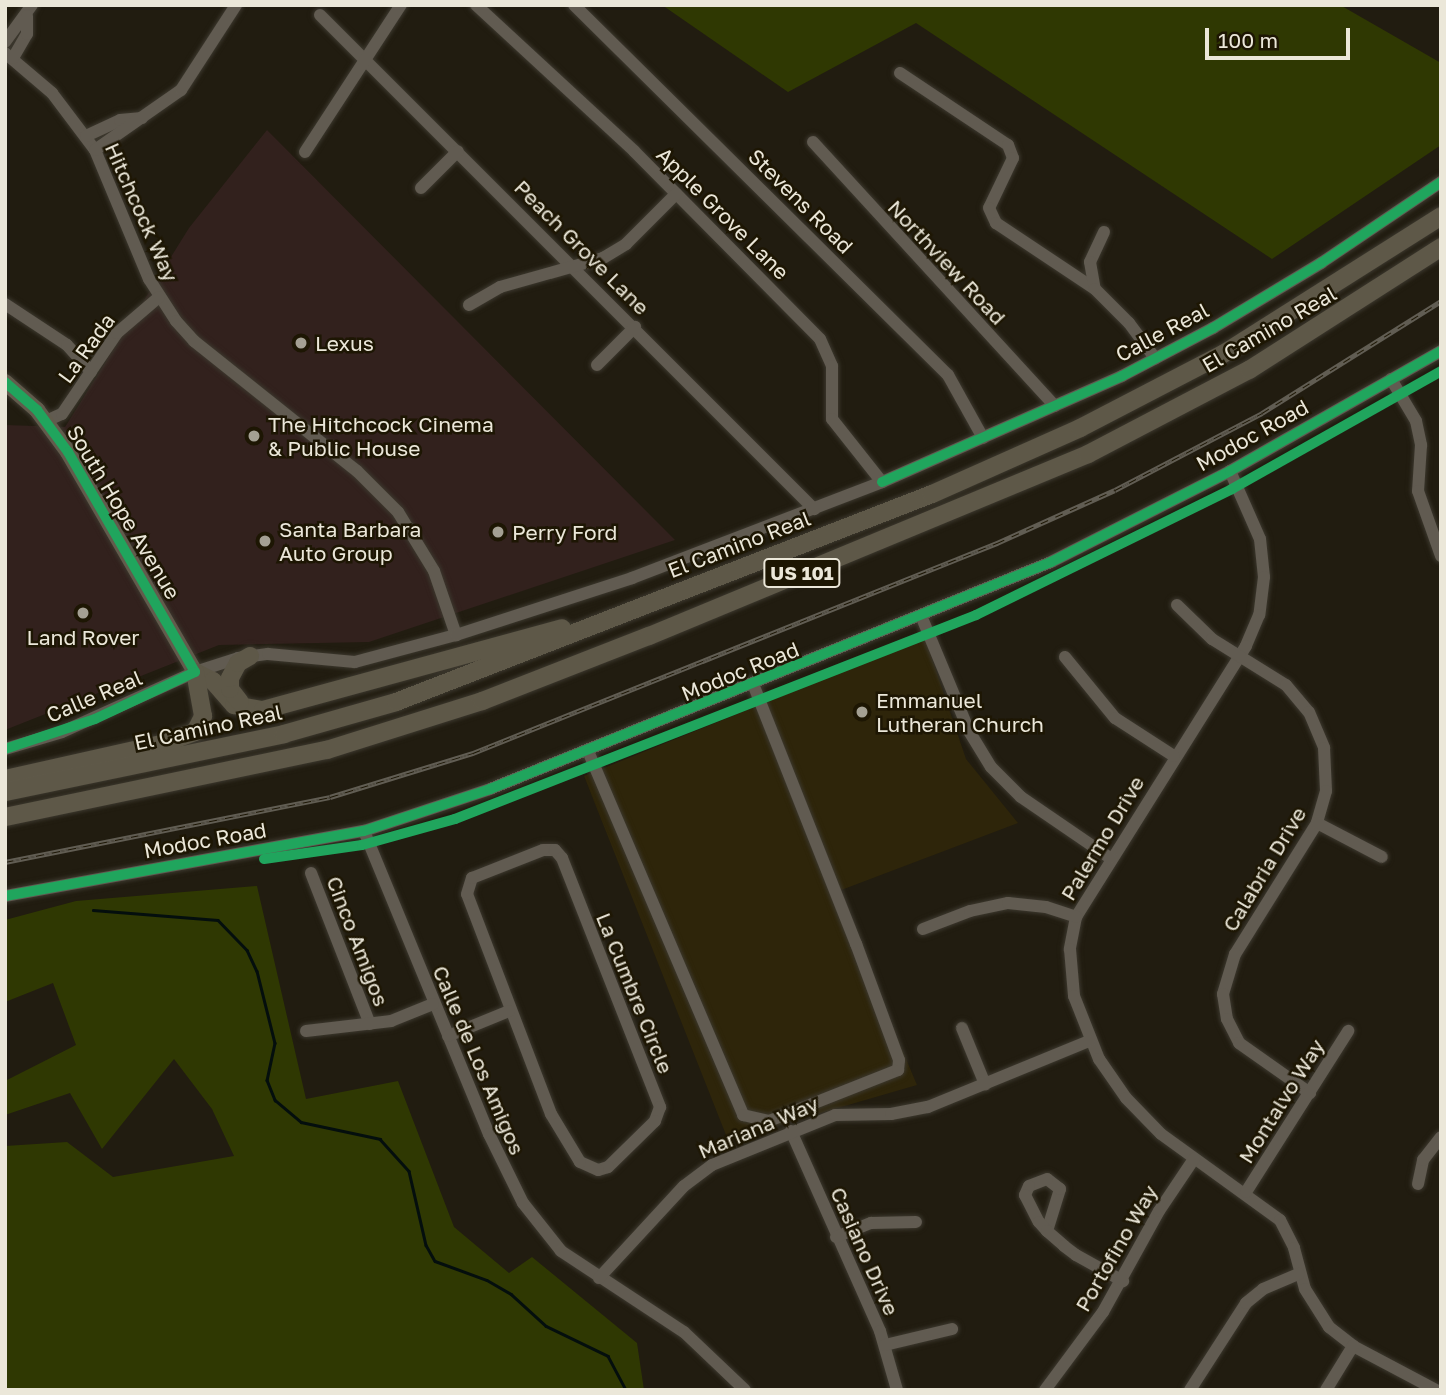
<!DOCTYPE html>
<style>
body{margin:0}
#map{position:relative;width:1446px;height:1395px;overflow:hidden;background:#211c10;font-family:"Golos Text",sans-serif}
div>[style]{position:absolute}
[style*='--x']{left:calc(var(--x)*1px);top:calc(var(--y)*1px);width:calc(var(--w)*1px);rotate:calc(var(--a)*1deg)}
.built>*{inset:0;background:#2e250a}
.industrial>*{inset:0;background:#32211d}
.green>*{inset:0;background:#2f3802}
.stream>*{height:2.5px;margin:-1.25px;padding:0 1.25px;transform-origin:1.25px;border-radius:1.25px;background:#040e0d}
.roads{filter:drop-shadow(0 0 2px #3c382e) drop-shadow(0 0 2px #3c382e)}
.minor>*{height:12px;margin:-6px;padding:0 6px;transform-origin:6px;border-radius:6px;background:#615b51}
.major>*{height:16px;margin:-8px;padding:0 8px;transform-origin:8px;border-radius:8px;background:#625b4c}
.highway>*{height:18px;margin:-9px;padding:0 9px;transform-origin:9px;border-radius:9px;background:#5e5848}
.rail>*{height:5px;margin-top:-2.5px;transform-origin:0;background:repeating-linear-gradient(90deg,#1d1603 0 8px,#615d53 0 16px);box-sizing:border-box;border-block:2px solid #615d53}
.cycleway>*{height:10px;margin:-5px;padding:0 5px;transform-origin:5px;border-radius:5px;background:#20a55d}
.dots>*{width:19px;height:19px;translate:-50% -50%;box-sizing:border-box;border:4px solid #1d1603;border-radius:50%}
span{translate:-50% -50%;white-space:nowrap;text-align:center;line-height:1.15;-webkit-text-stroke:5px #1d1603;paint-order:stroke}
.shield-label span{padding:2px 5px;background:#1d1603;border:2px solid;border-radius:5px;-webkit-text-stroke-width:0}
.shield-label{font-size:19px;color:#ebe7d9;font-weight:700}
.street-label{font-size:21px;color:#ebe7d9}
.poi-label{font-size:21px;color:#ebe7d9}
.left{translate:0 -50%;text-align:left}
.frame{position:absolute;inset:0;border:7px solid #ebe7d9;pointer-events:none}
.scale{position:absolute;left:1205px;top:28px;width:145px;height:32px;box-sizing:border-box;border:4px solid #ebe7d9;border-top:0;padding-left:9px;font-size:21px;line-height:24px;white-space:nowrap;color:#ebe7d9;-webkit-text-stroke:5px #1d1603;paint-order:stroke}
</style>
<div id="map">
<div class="built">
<div style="clip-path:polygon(925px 638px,966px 759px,1018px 823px,836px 892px,917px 1085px,728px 1140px,584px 776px)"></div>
</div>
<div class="industrial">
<div style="clip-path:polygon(267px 130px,675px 540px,369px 642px,219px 645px,5px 730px,5px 425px,65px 427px,189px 228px)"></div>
</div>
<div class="green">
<div style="clip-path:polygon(662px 5px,1340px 5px,1441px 63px,1441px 145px,1272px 259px,916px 23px,788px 92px)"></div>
<div style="clip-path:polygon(257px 886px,306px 1099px,398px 1081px,454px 1227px,509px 1273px,532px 1257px,637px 1343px,644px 1390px,5px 1390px,5px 1146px,67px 1142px,113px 1177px,234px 1156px,212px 1109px,174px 1059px,102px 1149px,70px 1093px,5px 1115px,5px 1081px,76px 1045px,53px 983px,5px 1002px,5px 920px,76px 901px)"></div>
</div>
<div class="stream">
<div style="--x:93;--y:910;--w:125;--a:4.6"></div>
<div style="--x:218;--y:920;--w:42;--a:46"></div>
<div style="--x:247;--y:950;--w:23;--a:65"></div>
<div style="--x:257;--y:971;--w:74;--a:76"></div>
<div style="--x:275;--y:1043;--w:38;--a:102"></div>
<div style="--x:267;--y:1080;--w:22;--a:68"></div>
<div style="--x:275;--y:1100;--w:34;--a:40"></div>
<div style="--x:301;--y:1122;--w:81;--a:12.1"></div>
<div style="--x:380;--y:1139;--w:43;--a:47.8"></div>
<div style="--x:409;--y:1171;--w:76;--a:77.1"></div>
<div style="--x:426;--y:1245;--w:18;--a:61"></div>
<div style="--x:435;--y:1261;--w:55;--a:20.1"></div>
<div style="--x:487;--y:1280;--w:28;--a:30"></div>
<div style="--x:511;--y:1294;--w:47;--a:42.4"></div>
<div style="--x:546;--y:1326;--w:69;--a:25.8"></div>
<div style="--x:608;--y:1356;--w:38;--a:62"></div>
</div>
<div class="roads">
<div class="minor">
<div style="--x:476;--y:5;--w:215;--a:42.7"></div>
<div style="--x:634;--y:151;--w:264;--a:45.3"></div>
<div style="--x:820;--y:339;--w:30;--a:66"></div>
<div style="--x:832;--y:366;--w:53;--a:90"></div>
<div style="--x:832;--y:419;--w:80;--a:51.6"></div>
<div style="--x:574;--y:5;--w:526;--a:44.69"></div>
<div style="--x:948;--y:375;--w:72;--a:60.9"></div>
<div style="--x:320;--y:15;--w:699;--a:45"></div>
<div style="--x:5;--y:42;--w:46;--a:-53.9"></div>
<div style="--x:5;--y:53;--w:62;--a:40.4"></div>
<div style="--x:52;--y:93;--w:71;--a:53"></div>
<div style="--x:95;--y:150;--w:140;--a:67.3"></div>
<div style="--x:149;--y:279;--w:50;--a:57.3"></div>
<div style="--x:176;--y:321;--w:27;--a:48"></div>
<div style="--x:194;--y:341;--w:208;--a:38.6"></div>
<div style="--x:357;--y:471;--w:58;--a:45"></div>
<div style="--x:398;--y:512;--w:69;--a:58.6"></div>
<div style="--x:434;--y:571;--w:68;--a:71"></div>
<div style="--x:13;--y:58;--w:28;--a:-60"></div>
<div style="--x:27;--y:34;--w:18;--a:-90"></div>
<div style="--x:900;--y:73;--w:130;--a:33.7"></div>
<div style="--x:1008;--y:145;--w:14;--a:69"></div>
<div style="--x:1013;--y:158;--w:55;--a:115.6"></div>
<div style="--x:989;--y:208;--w:17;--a:65"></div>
<div style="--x:996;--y:223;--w:119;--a:33.7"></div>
<div style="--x:86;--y:136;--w:38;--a:-25"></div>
<div style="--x:120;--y:120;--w:22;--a:-5"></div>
<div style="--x:813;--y:142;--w:358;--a:47.5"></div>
<div style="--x:95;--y:150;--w:105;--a:-34.9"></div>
<div style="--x:181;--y:90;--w:101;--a:-57.1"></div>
<div style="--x:305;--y:152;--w:176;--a:-56.9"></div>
<div style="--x:421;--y:188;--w:52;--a:-45"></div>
<div style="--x:1104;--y:232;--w:33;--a:115"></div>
<div style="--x:1090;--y:262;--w:27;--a:80"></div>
<div style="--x:1095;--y:289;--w:48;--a:45"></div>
<div style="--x:1129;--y:323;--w:44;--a:53.4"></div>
<div style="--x:5;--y:304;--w:74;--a:33.5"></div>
<div style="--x:67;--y:345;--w:36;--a:48"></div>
<div style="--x:469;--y:305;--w:36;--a:-30"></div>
<div style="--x:500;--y:287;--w:107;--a:-15.7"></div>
<div style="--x:603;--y:258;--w:27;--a:-31"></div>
<div style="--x:626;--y:244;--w:71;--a:-45"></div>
<div style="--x:597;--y:365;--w:54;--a:-45"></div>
<div style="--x:1391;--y:379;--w:49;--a:59.2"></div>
<div style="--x:1416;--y:421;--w:25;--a:78"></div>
<div style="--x:1421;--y:445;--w:46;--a:93.7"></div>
<div style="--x:1418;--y:491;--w:69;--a:70.5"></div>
<div style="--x:46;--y:421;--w:17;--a:-24"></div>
<div style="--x:62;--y:414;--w:98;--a:-55.8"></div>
<div style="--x:117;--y:333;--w:55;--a:-40.6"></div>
<div style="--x:1230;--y:471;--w:74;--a:66.2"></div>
<div style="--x:1260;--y:539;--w:38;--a:84"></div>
<div style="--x:1264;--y:577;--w:38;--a:97"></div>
<div style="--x:1259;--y:615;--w:34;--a:113"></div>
<div style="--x:1246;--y:646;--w:320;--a:122.1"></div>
<div style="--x:1076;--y:917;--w:33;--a:101"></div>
<div style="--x:1070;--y:949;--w:47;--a:85.1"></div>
<div style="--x:1074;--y:996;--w:68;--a:68.4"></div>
<div style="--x:1099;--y:1059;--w:47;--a:55.3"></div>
<div style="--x:1126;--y:1098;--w:50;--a:45.8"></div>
<div style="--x:1161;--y:1134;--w:147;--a:35.9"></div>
<div style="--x:1280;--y:1220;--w:31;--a:63"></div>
<div style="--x:1294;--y:1248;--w:42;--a:75"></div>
<div style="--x:1305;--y:1289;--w:45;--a:57.7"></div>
<div style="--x:1329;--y:1327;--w:31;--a:38"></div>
<div style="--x:1353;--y:1346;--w:94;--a:27.9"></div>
<div style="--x:1177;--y:605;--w:49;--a:44.2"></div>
<div style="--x:1212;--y:639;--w:87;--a:31.9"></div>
<div style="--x:1286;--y:685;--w:35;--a:50"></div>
<div style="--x:1309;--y:712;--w:39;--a:67"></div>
<div style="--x:1324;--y:748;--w:43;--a:87.3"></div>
<div style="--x:1326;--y:791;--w:33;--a:106"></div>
<div style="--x:1317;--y:823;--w:155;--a:122"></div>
<div style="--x:1235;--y:954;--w:42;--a:106.7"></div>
<div style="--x:1223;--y:994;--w:25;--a:81"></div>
<div style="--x:1227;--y:1019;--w:27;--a:63"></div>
<div style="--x:1239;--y:1043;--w:87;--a:35.2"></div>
<div style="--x:922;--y:618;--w:122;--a:67.4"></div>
<div style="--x:969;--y:731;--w:42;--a:58.6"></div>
<div style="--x:991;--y:767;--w:42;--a:45"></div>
<div style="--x:1021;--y:797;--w:108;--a:34.4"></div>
<div style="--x:1065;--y:657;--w:79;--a:50.7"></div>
<div style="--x:1115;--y:718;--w:70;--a:32.8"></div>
<div style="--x:5;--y:749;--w:59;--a:-16.6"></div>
<div style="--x:62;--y:732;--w:146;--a:-24.3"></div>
<div style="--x:195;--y:672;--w:45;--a:-18"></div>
<div style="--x:238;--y:658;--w:30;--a:-8"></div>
<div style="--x:268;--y:654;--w:87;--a:5.3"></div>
<div style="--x:355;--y:662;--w:105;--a:-15"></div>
<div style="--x:456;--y:635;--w:185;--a:-17.9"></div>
<div style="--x:632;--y:578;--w:268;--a:-21"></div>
<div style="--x:882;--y:482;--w:262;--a:-23.8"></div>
<div style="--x:1122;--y:376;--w:103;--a:-27.8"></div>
<div style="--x:1213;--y:328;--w:126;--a:-31"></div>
<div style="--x:1321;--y:263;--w:145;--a:-34"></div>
<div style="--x:588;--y:751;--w:396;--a:66.9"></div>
<div style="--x:743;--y:1115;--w:27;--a:13"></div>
<div style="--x:769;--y:1121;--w:139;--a:-21.6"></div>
<div style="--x:898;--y:1070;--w:10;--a:-84"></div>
<div style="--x:899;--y:1060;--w:124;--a:-110.3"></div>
<div style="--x:856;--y:944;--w:277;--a:-111.6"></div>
<div style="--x:1317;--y:823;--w:73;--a:27.6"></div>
<div style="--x:364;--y:831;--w:328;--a:67.6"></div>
<div style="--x:489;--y:1134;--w:77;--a:63.8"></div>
<div style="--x:523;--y:1203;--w:61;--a:51.6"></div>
<div style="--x:561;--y:1251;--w:147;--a:33.4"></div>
<div style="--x:684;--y:1332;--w:84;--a:43.6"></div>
<div style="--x:543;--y:850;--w:12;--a:0"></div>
<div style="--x:555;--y:850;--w:11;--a:49"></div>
<div style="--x:562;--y:858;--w:268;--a:68.5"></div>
<div style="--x:660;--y:1107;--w:15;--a:110"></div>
<div style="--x:655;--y:1121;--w:66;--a:135.6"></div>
<div style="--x:608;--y:1167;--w:10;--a:163"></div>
<div style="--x:598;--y:1170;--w:20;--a:-156"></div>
<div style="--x:580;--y:1162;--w:56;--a:-121.1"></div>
<div style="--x:551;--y:1114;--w:235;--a:-110.9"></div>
<div style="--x:467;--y:894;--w:17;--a:-73"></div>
<div style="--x:472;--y:878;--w:76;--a:-21.5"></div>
<div style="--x:311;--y:873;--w:162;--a:68.7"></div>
<div style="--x:5;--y:896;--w:365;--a:-10.3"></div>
<div style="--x:364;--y:831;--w:133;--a:-18.4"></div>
<div style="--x:490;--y:789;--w:605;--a:-22.03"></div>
<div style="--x:1051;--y:562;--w:201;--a:-26.9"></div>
<div style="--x:1230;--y:471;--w:243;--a:-29.6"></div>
<div style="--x:923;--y:929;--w:50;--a:-21"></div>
<div style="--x:970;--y:911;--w:39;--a:-12"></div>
<div style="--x:1008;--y:903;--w:38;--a:6"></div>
<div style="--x:1046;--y:907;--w:32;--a:18"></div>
<div style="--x:962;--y:1028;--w:61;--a:67.7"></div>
<div style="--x:306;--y:1031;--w:86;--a:-6.7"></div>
<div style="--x:391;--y:1021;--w:45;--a:-22"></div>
<div style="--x:448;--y:1036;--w:66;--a:-22.3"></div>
<div style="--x:791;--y:1131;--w:219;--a:66"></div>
<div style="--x:880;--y:1331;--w:61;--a:73.9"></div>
<div style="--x:1418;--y:1184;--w:25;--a:-78"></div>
<div style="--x:1423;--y:1160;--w:29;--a:-52"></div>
<div style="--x:1246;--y:1192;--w:191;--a:-57.6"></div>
<div style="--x:1047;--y:1231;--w:44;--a:-72.8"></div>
<div style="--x:1060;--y:1189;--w:16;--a:-142"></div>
<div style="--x:1047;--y:1179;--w:19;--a:159"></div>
<div style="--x:1029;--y:1186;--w:10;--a:114"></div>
<div style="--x:1025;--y:1195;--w:30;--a:63"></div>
<div style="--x:1039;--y:1222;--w:12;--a:48"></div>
<div style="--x:1047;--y:1231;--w:23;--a:41"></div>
<div style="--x:1064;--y:1246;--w:15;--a:37"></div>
<div style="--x:1076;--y:1255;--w:54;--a:29"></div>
<div style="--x:836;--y:1237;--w:38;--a:-22"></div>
<div style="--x:871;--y:1223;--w:45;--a:-1.3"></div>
<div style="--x:599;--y:1278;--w:125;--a:-47.3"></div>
<div style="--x:684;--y:1186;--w:35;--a:-37"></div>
<div style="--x:712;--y:1165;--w:133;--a:-22.1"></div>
<div style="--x:835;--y:1115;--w:56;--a:-1"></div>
<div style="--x:891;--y:1114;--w:38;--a:-11"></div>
<div style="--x:928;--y:1107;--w:174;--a:-22.3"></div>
<div style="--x:885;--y:1345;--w:69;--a:-13.4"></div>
<div style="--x:1045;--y:1390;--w:97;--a:-53.4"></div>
<div style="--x:1103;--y:1312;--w:115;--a:-61"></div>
<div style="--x:1159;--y:1211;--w:63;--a:-56.1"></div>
<div style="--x:1190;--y:1390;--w:103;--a:-57.2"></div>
<div style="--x:1246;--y:1303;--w:22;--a:-39"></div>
<div style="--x:1263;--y:1289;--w:39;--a:-23"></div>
<div style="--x:1326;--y:1390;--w:52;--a:-58.5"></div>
</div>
<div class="major">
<div style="--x:5;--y:382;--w:43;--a:41.2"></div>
<div style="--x:37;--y:410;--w:52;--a:53.6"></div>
<div style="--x:68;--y:452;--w:254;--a:60"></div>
</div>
<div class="highway">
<div style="--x:195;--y:672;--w:20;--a:27"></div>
<div style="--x:213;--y:681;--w:32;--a:49"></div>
<div style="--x:234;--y:705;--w:29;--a:10"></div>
<div style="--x:263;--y:710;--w:310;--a:-15.3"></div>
<div style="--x:240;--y:702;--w:16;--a:-128"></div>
<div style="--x:230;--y:689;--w:11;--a:-90"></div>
<div style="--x:230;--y:678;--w:17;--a:-62"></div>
<div style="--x:238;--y:663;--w:14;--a:-30"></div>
<div style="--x:5;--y:779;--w:161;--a:-12.6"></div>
<div style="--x:162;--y:744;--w:35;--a:-20"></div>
<div style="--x:195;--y:732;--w:18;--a:-63"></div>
<div style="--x:203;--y:716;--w:45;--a:-100.3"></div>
<div style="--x:5;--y:792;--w:285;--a:-11.7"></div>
<div style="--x:284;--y:734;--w:116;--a:-15.9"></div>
<div style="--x:396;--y:702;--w:575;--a:-21.21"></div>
<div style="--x:932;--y:494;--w:162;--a:-24"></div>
<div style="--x:1080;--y:428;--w:161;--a:-27.4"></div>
<div style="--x:1223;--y:354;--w:258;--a:-32.3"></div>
<div style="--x:5;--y:817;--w:329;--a:-11.8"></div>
<div style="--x:327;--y:750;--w:163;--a:-17.5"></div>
<div style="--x:482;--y:701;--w:179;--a:-21.3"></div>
<div style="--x:649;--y:636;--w:475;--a:-22.5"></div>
<div style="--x:1088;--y:454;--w:182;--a:-27.6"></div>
<div style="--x:1249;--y:370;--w:228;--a:-32.6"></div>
</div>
</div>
<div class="rail">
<div style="--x:5;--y:862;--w:331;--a:-11.3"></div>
<div style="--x:330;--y:797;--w:150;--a:-17.1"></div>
<div style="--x:473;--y:753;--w:565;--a:-21.84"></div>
<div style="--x:997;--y:543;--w:129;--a:-24.2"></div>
<div style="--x:1115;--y:490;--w:166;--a:-27.6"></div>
<div style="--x:1262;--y:413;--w:211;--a:-32"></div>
</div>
<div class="cycleway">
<div style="--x:5;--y:382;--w:43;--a:41.2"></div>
<div style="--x:37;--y:410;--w:52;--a:53.6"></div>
<div style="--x:68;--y:452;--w:254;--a:60"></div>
<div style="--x:195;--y:672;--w:110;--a:154.8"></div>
<div style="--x:95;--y:719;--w:95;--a:161.6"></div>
<div style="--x:882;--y:482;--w:262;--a:-23.8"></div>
<div style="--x:1122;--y:376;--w:103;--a:-27.8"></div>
<div style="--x:1213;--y:328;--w:126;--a:-31"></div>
<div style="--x:1321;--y:263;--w:145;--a:-34"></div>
<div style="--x:264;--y:859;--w:99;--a:-8.1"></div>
<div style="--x:362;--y:845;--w:97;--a:-15.6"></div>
<div style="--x:455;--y:819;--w:560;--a:-21.38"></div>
<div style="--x:976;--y:615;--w:285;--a:-26.2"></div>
<div style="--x:1232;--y:489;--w:240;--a:-29.4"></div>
<div style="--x:5;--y:896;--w:365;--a:-10.3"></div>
<div style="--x:364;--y:831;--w:133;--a:-18.4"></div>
<div style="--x:490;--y:789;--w:605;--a:-22.03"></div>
<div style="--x:1051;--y:562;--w:201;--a:-26.9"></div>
<div style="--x:1230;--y:471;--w:243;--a:-29.6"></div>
</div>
<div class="dots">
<div style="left:301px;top:343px;background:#a4a093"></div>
<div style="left:254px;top:436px;background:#a4a093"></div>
<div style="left:498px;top:532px;background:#a4a093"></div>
<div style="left:265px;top:541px;background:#a4a093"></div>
<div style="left:83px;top:613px;background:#a4a093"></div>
<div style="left:862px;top:712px;background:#a4a093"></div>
</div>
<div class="shield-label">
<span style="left:802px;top:573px">US 101</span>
</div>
<div class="street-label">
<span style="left:801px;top:201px;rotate:45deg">Stevens Road</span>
<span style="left:142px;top:212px;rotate:66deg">Hitchcock Way</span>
<span style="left:723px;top:213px;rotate:45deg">Apple Grove Lane</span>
<span style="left:582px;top:247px;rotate:45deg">Peach Grove Lane</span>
<span style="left:947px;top:262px;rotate:47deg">Northview Road</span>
<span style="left:1269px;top:329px;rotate:-30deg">El Camino Real</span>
<span style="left:1162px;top:332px;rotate:-28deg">Calle Real</span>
<span style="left:86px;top:348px;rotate:-54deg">La Rada</span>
<span style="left:1252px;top:435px;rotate:-29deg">Modoc Road</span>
<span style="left:124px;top:512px;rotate:59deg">South Hope Avenue</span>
<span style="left:739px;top:544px;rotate:-21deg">El Camino Real</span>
<span style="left:740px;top:671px;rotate:-22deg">Modoc Road</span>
<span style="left:94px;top:696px;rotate:-23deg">Calle Real</span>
<span style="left:208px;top:727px;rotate:-12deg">El Camino Real</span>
<span style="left:1102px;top:838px;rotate:-59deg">Palermo Drive</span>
<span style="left:205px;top:840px;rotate:-10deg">Modoc Road</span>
<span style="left:1264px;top:869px;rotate:-59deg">Calabria Drive</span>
<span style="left:358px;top:941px;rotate:69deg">Cinco Amigos</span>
<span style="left:635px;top:993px;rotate:68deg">La Cumbre Circle</span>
<span style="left:479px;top:1060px;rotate:67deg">Calle de Los Amigos</span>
<span style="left:1281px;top:1101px;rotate:-58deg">Montalvo Way</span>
<span style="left:758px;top:1127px;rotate:-23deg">Mariana Way</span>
<span style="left:1116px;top:1248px;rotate:-60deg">Portofino Way</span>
<span style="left:865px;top:1251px;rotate:66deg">Casiano Drive</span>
</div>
<div class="poi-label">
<span class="left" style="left:315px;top:343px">Lexus</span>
<span class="left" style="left:268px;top:436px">The Hitchcock Cinema<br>&amp; Public House</span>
<span class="left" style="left:279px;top:541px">Santa Barbara<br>Auto Group</span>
<span class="left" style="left:512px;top:532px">Perry Ford</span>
<span style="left:83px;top:637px">Land Rover</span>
<span class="left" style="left:876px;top:712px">Emmanuel<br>Lutheran Church</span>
</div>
<div class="frame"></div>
<div class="scale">100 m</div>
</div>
